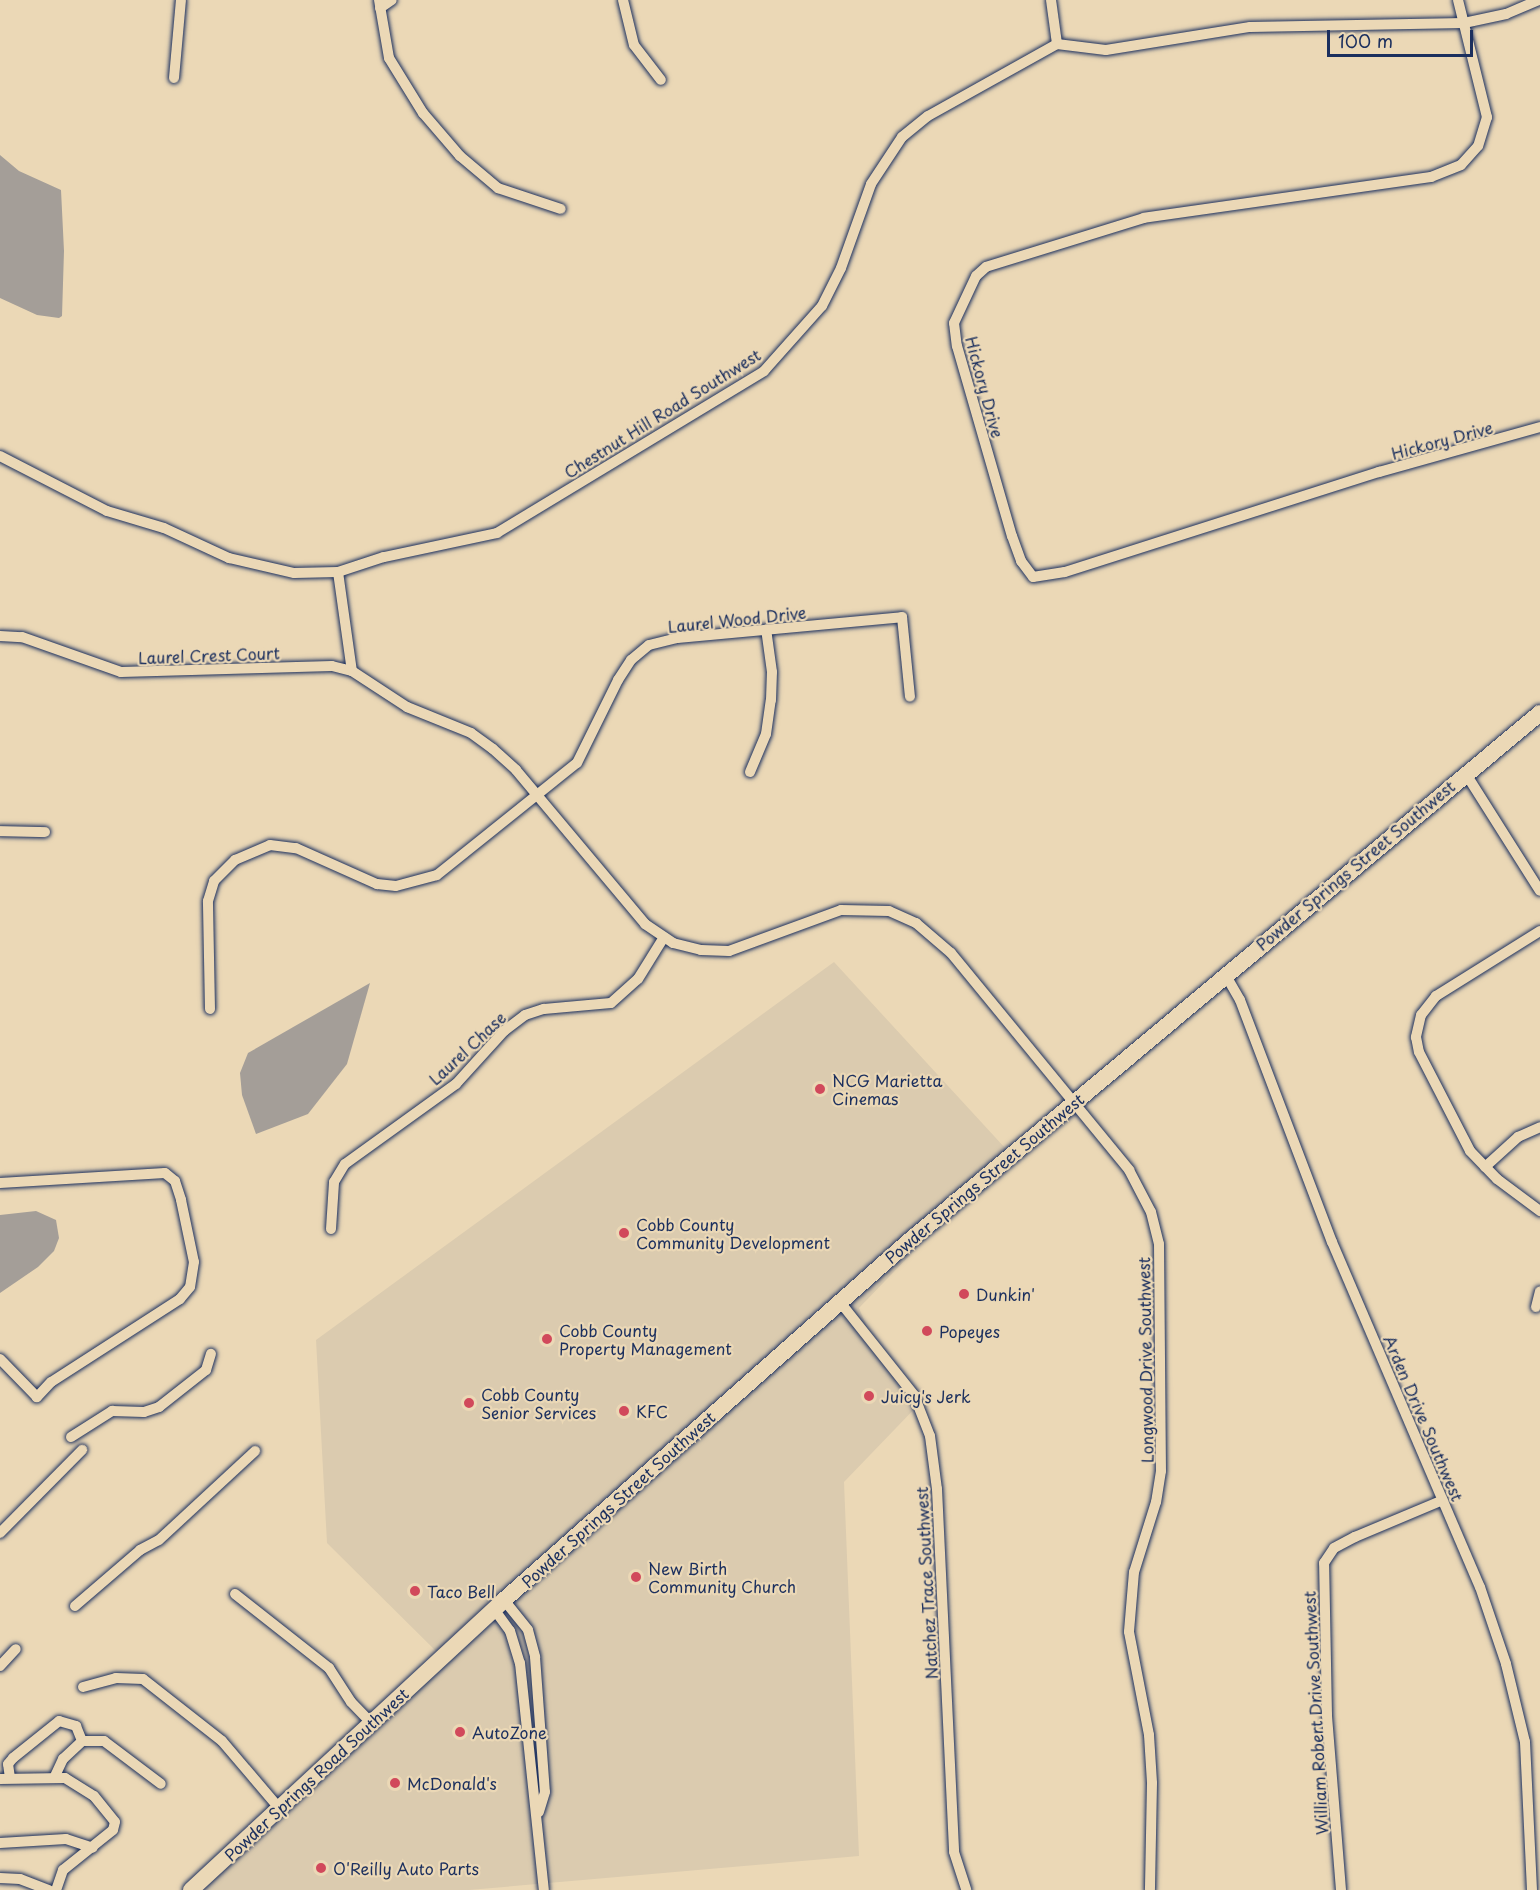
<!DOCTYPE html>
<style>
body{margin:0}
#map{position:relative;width:1540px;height:1890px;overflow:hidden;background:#ebd8b6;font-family:"Playpen Sans",sans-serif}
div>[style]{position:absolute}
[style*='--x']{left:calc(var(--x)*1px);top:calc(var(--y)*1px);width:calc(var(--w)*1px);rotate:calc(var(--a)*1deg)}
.built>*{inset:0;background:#dbcbaf}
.water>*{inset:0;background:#a49e98}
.roads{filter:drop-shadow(0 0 2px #1b2f5e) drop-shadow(0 0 2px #1b2f5e)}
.street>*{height:10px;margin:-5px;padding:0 5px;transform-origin:5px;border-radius:5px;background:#ebd8b6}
.primary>*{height:16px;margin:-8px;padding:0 8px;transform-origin:8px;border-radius:8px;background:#ebd8b6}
.dots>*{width:16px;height:16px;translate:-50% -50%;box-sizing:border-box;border:3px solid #ebd8b6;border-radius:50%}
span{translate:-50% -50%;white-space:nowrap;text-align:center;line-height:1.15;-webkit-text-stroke:4.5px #ebd8b6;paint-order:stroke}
.street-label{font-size:16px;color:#1b2f5e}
.poi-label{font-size:16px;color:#1b2f5e}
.left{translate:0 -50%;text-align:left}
.scale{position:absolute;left:1327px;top:30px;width:146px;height:27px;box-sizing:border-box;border:3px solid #1b2f5e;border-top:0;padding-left:8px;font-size:18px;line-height:21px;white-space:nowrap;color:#1b2f5e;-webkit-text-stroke:4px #ebd8b6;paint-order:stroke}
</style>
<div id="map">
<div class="built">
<div style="clip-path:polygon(834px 962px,1017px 1161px,939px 1225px,859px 1308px,868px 1329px,922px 1401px,844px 1482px,859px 1856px,469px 1890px,202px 1890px,448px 1663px,327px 1543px,316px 1340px)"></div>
</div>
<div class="water">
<div style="clip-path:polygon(0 155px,19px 171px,61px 190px,64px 251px,62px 316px,59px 318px,37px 315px,0 298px)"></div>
<div style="clip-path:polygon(370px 983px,347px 1064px,308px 1114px,256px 1134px,242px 1095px,240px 1073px,248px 1053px)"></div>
<div style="clip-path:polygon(36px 1211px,56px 1220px,59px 1238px,54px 1251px,38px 1267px,0 1293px,0 1215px)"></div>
</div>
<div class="roads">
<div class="street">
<div style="--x:379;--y:0;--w:59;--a:80.2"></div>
<div style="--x:389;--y:58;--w:65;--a:58.3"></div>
<div style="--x:423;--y:113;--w:57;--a:49.3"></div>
<div style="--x:460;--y:156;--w:50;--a:40.1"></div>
<div style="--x:498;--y:188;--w:66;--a:18.4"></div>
<div style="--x:623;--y:0;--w:46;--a:76.3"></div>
<div style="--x:634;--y:45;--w:44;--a:52.4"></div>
<div style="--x:1051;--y:0;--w:44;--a:82.2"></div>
<div style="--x:1458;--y:0;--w:121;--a:76.1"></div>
<div style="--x:1487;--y:117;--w:30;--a:107"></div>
<div style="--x:1478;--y:146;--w:25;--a:132"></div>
<div style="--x:1461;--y:165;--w:32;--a:158"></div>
<div style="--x:1431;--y:177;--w:290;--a:171.9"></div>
<div style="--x:1144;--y:218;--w:165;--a:162.8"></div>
<div style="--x:986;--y:267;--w:13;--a:138"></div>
<div style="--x:976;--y:276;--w:52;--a:115.1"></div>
<div style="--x:954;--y:323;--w:23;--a:83"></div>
<div style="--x:957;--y:346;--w:198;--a:73.9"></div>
<div style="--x:1012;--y:536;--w:27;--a:70"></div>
<div style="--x:1021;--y:561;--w:20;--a:53"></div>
<div style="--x:1033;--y:577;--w:32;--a:-9"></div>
<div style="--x:1065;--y:572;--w:330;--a:-17.7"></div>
<div style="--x:1379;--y:472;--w:167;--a:-15.6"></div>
<div style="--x:380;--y:8;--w:14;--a:-34"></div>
<div style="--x:174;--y:78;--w:78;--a:-84.9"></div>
<div style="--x:0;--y:456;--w:120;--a:27.2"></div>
<div style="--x:107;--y:511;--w:59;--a:16.6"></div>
<div style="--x:164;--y:528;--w:72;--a:24.8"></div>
<div style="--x:229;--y:558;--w:67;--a:13"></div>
<div style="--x:294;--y:573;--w:44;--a:-1.3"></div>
<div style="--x:338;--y:572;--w:48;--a:-18.1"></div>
<div style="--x:384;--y:557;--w:116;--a:-12"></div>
<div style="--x:497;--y:533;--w:312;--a:-31.2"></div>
<div style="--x:764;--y:371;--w:87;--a:-48.3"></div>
<div style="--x:822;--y:306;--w:42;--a:-63.4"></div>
<div style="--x:841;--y:268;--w:89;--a:-70.3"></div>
<div style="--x:871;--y:184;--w:56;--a:-56.6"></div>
<div style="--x:902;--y:137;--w:33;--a:-39"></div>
<div style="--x:928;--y:116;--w:148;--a:-29.2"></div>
<div style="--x:1057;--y:44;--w:49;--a:7"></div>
<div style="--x:1106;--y:50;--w:146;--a:-9.1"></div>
<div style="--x:1250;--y:27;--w:214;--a:-1.1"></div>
<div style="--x:1464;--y:23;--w:43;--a:-12.1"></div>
<div style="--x:1506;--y:14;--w:36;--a:-23"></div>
<div style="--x:338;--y:572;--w:100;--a:82"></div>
<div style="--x:352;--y:671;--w:66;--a:33.2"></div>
<div style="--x:407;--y:707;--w:69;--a:22.1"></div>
<div style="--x:471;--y:733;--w:27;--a:36"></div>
<div style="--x:493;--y:749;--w:31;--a:42"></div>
<div style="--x:516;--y:770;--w:201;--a:50"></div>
<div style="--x:645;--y:924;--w:34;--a:34"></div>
<div style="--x:673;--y:943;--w:29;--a:14"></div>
<div style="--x:701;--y:950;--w:28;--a:2"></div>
<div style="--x:729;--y:951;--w:119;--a:-20.1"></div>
<div style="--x:841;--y:910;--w:48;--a:1.2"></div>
<div style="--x:889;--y:911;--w:30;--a:24"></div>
<div style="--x:916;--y:923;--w:46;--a:40.6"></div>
<div style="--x:951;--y:953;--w:281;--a:50.6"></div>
<div style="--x:1129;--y:1170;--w:47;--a:62.4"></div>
<div style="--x:1151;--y:1212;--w:33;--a:76"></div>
<div style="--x:1159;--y:1244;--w:227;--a:89.5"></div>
<div style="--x:1161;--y:1471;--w:31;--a:99"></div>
<div style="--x:1156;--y:1502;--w:73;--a:107.4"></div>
<div style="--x:1134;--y:1572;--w:60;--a:94.8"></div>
<div style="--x:1129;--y:1632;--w:105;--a:79"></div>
<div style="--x:1149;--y:1735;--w:48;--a:86.4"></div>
<div style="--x:1152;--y:1783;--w:107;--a:91.1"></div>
<div style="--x:0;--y:636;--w:22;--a:3"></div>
<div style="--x:22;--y:637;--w:105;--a:19.5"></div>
<div style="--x:121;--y:672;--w:211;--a:-1.6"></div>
<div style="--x:332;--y:666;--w:21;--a:14"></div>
<div style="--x:750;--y:772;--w:41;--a:-67.2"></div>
<div style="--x:766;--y:734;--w:34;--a:-82"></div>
<div style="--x:771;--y:700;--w:28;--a:-88"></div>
<div style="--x:772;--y:672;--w:43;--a:-97.9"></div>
<div style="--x:1466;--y:774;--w:138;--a:57.7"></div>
<div style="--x:0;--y:831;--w:45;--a:1.3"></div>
<div style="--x:1540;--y:931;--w:123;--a:148"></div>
<div style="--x:1436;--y:996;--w:24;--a:128"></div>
<div style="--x:1421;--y:1015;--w:23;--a:103"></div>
<div style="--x:1416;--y:1037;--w:15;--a:79"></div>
<div style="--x:1419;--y:1052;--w:111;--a:62.7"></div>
<div style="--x:1470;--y:1151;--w:39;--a:46"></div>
<div style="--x:1497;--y:1179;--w:54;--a:36.7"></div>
<div style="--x:1225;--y:974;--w:30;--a:60"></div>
<div style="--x:1240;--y:1000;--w:259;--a:69.2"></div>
<div style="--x:1332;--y:1242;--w:375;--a:66.8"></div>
<div style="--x:1480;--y:1587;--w:81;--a:71.3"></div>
<div style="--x:1506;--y:1664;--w:80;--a:76.3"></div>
<div style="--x:1525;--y:1742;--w:148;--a:87.3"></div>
<div style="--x:210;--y:1009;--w:108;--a:-91.1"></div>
<div style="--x:208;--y:901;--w:21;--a:-73"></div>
<div style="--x:214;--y:881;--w:30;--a:-45"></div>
<div style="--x:235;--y:860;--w:38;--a:-23"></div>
<div style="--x:270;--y:845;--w:26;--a:7"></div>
<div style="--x:296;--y:848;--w:89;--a:24"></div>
<div style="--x:377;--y:884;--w:19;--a:6"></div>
<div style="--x:396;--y:886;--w:42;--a:-15"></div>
<div style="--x:437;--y:875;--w:179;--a:-38.7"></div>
<div style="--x:577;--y:763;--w:93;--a:-63.7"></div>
<div style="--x:618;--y:680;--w:24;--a:-57"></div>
<div style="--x:631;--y:660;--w:23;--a:-40"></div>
<div style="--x:649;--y:645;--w:29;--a:-14"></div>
<div style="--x:677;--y:638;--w:226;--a:-5.3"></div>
<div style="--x:902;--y:617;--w:80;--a:84.3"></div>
<div style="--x:1485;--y:1167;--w:45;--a:-42.3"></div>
<div style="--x:1518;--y:1137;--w:24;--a:-24"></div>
<div style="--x:0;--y:1183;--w:165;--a:-3.5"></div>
<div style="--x:165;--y:1173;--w:13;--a:39"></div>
<div style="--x:175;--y:1181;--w:20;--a:72"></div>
<div style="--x:181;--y:1200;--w:63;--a:78.2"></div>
<div style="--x:194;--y:1262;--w:25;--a:99"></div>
<div style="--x:190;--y:1287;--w:16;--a:130"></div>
<div style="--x:180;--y:1299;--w:153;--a:147.2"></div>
<div style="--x:51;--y:1382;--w:21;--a:133"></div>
<div style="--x:37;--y:1397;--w:53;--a:-134.2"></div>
<div style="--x:331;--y:1229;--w:47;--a:-86.3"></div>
<div style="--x:334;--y:1182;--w:21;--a:-59"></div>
<div style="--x:345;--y:1164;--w:137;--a:-35.8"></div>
<div style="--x:456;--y:1084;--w:72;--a:-47.8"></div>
<div style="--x:504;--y:1031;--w:26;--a:-37"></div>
<div style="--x:525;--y:1015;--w:20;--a:-18"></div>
<div style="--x:544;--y:1009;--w:67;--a:-5.1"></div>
<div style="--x:611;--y:1003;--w:36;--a:-42"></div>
<div style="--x:638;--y:979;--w:49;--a:-58.2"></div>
<div style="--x:840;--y:1302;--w:119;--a:51.5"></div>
<div style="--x:914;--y:1395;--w:44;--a:68.7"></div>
<div style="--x:930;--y:1436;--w:53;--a:82.5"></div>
<div style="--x:937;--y:1489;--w:363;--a:87.3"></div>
<div style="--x:954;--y:1852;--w:40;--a:72"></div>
<div style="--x:1536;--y:1307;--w:16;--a:-76"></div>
<div style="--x:71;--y:1437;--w:49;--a:-32.4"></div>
<div style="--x:112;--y:1411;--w:32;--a:2"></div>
<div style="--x:144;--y:1412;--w:16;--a:-18"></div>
<div style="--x:159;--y:1407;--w:60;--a:-38.2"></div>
<div style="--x:206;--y:1370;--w:17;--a:-73"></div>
<div style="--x:0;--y:1533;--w:117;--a:-45.3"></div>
<div style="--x:235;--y:1594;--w:120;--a:38.2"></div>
<div style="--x:329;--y:1668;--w:40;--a:57.1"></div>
<div style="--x:351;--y:1702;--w:30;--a:46"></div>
<div style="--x:504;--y:1600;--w:38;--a:51"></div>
<div style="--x:528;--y:1630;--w:28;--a:75"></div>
<div style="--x:535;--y:1657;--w:135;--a:85.8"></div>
<div style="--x:545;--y:1792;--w:21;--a:107"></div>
<div style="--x:75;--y:1606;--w:86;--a:-40.7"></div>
<div style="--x:140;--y:1550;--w:21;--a:-28"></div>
<div style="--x:159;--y:1540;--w:131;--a:-42.8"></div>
<div style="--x:494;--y:1609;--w:27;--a:54"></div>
<div style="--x:510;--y:1631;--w:34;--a:73"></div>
<div style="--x:520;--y:1663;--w:228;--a:84"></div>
<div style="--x:0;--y:1666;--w:23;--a:-47"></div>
<div style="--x:83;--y:1687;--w:34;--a:-15"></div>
<div style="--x:116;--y:1678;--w:27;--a:2"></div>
<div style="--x:143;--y:1679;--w:100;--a:38.1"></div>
<div style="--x:222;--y:1741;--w:88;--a:49.6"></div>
<div style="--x:55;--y:1776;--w:19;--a:-65"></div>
<div style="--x:63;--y:1759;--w:26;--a:-43"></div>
<div style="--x:82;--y:1741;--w:22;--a:0"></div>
<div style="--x:104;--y:1741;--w:71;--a:37"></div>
<div style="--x:10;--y:1778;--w:14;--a:-98"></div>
<div style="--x:8;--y:1764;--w:8;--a:-50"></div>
<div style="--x:13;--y:1758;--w:59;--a:-38.8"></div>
<div style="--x:59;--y:1721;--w:18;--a:16"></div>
<div style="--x:76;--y:1726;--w:16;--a:68"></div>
<div style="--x:0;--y:1779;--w:65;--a:-0.9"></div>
<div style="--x:65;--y:1778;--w:34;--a:32"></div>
<div style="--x:94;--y:1796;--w:33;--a:51"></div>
<div style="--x:115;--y:1822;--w:8;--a:104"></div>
<div style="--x:113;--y:1830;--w:64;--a:141.3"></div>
<div style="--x:63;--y:1870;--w:21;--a:109"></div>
<div style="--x:0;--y:1843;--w:66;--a:-3.5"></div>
<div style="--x:66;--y:1839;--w:28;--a:18"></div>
<div style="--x:0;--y:1878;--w:20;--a:3"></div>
<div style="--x:20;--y:1879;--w:31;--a:21"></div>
<div style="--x:1341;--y:1890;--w:176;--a:-94.6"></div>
<div style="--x:1327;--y:1715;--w:152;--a:-91.1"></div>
<div style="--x:1324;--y:1563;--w:18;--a:-56"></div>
<div style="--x:1334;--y:1548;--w:24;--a:-28"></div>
<div style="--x:1355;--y:1537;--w:95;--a:-22.8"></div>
</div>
<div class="primary">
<div style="--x:191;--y:1890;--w:427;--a:-42.8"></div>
<div style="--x:504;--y:1600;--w:540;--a:-41.55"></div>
<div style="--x:908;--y:1242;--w:824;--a:-39.93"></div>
</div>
</div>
<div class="dots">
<div style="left:820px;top:1089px;background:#d1495b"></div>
<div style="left:624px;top:1233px;background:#d1495b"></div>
<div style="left:964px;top:1294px;background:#d1495b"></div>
<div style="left:927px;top:1331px;background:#d1495b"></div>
<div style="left:547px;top:1339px;background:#d1495b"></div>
<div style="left:869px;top:1396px;background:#d1495b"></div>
<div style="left:469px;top:1403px;background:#d1495b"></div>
<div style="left:624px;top:1411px;background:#d1495b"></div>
<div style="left:636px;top:1577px;background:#d1495b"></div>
<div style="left:415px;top:1591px;background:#d1495b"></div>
<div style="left:460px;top:1732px;background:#d1495b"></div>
<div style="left:395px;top:1783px;background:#d1495b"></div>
<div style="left:321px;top:1868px;background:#d1495b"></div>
</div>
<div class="street-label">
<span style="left:985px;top:387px;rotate:75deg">Hickory Drive</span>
<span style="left:662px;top:413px;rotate:-32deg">Chestnut Hill Road Southwest</span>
<span style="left:1442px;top:440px;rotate:-15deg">Hickory Drive</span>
<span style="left:737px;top:619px;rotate:-6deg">Laurel Wood Drive</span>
<span style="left:209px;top:655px;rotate:-2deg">Laurel Crest Court</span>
<span style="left:1355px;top:865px;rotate:-40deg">Powder Springs Street Southwest</span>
<span style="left:467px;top:1048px;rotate:-43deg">Laurel Chase</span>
<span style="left:984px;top:1178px;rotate:-40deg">Powder Springs Street Southwest</span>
<span style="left:1145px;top:1360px;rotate:-91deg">Longwood Drive Southwest</span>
<span style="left:1424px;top:1418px;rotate:67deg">Arden Drive Southwest</span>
<span style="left:618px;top:1499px;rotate:-42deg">Powder Springs Street Southwest</span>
<span style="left:926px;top:1583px;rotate:-93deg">Natchez Trace Southwest</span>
<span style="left:1315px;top:1713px;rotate:-93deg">William Robert Drive Southwest</span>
<span style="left:316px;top:1774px;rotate:-43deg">Powder Springs Road Southwest</span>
</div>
<div class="poi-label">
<span class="left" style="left:832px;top:1089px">NCG Marietta<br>Cinemas</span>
<span class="left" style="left:636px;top:1233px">Cobb County<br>Community Development</span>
<span class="left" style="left:976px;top:1294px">Dunkin'</span>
<span class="left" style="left:559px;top:1339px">Cobb County<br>Property Management</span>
<span class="left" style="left:939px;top:1331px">Popeyes</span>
<span class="left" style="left:481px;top:1403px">Cobb County<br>Senior Services</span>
<span class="left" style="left:881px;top:1396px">Juicy's Jerk</span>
<span class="left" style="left:636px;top:1411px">KFC</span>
<span class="left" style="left:648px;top:1577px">New Birth<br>Community Church</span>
<span class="left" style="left:427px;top:1591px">Taco Bell</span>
<span class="left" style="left:472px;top:1732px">AutoZone</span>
<span class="left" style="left:407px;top:1783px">McDonald's</span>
<span class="left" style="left:333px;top:1868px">O'Reilly Auto Parts</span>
</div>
<div class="scale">100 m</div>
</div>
